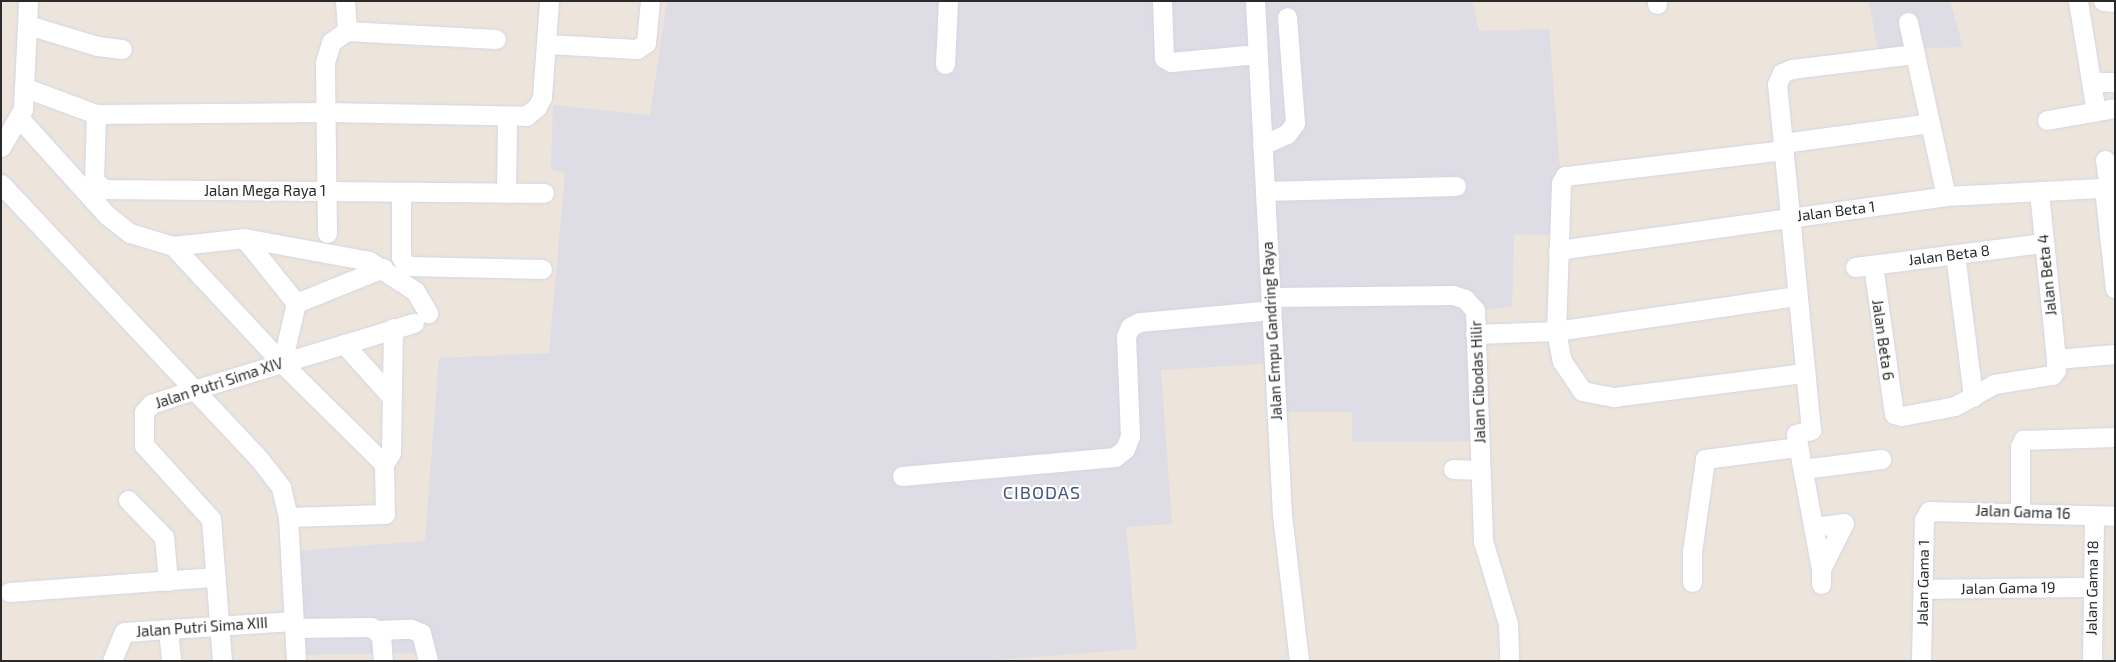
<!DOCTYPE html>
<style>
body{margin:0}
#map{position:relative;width:2116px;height:662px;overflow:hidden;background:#ede4db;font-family:"Exo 2",sans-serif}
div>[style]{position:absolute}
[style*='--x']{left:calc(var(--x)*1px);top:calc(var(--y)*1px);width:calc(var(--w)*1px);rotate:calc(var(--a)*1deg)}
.industrial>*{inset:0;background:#dedce5}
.roads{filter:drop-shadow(0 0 1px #d0d6e4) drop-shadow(0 0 1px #d0d6e4)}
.minor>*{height:19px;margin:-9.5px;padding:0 9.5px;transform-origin:9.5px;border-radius:9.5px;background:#fff}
span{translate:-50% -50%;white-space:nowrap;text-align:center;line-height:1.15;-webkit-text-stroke:4.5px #fff;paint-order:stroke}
.street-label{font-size:15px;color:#2a2a2a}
.quarter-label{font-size:18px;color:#47567f;letter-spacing:1px}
.frame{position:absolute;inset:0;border:2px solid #2a2a2a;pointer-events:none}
</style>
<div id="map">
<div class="industrial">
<div style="clip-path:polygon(667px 1px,1472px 1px,1479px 31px,1549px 29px,1565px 235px,1514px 234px,1512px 306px,1472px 312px,1475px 441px,1352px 442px,1352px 412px,1269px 412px,1264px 364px,1161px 370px,1172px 524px,1126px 527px,1137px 649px,984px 661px,423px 661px,421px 653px,301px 655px,294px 551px,425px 541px,439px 358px,549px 353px,565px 173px,551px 169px,553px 105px,650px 115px)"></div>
<div style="clip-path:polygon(1869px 1px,1950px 1px,1963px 47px,1878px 50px)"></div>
</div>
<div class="roads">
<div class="minor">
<div style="--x:345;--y:1;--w:30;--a:86"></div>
<div style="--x:1162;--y:1;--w:57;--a:88"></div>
<div style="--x:1164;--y:58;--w:8;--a:30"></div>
<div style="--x:1171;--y:62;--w:87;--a:-5.3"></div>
<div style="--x:1255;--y:1;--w:514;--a:86.99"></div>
<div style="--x:1282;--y:514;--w:148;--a:83.4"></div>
<div style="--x:1657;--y:1;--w:3;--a:90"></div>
<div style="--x:2078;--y:1;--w:112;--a:80.8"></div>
<div style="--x:2103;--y:1;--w:12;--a:5"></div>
<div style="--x:1908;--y:22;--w:178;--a:77.7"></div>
<div style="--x:28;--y:25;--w:72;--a:16.9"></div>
<div style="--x:97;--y:46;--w:25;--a:7"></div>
<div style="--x:547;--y:44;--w:90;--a:3.2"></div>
<div style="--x:637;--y:49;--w:11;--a:-34"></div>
<div style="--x:646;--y:43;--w:42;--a:-84.6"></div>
<div style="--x:945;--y:64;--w:63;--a:-87.3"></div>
<div style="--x:2091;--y:82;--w:24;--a:0"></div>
<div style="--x:26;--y:88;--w:75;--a:20.4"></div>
<div style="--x:96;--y:114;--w:230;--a:-0.5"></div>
<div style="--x:326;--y:112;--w:200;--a:1.1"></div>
<div style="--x:526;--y:116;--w:14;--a:-39"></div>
<div style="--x:537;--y:107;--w:11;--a:-63"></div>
<div style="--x:542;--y:97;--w:96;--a:-85.8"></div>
<div style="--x:96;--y:114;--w:66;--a:91.7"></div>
<div style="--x:94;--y:180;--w:13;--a:42"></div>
<div style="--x:104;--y:189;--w:440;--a:0.5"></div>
<div style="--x:19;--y:118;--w:132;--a:47.8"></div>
<div style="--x:108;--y:216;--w:28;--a:38"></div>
<div style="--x:130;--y:233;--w:45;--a:16.8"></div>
<div style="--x:173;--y:246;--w:71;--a:-6.4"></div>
<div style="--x:244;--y:238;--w:127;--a:10.4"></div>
<div style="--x:369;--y:261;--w:55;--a:33.1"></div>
<div style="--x:415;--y:291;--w:26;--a:59"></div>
<div style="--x:2047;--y:120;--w:69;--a:-10"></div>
<div style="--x:1783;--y:143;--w:148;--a:-7.7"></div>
<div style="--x:1262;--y:145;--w:27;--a:-24"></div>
<div style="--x:1287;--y:134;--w:14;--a:-54"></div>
<div style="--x:1295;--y:123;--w:106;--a:-94.3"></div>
<div style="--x:1;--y:147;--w:44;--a:-59.9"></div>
<div style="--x:23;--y:109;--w:108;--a:-87.3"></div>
<div style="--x:1784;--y:150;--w:221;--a:173.2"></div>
<div style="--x:1565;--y:176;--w:8;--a:120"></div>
<div style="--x:1561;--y:183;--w:148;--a:91.9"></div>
<div style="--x:1556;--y:331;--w:31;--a:79"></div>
<div style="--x:1562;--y:361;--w:36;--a:56"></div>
<div style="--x:1582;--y:391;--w:33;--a:11"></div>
<div style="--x:1614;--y:397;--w:193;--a:-7.2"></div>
<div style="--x:2105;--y:160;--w:28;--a:82"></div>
<div style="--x:1;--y:184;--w:378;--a:46.8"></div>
<div style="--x:260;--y:460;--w:34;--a:52"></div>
<div style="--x:281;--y:487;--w:31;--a:77"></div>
<div style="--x:288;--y:517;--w:144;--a:86.8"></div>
<div style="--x:2104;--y:189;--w:100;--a:83.7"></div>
<div style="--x:1265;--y:191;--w:191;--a:-1.5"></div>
<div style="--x:401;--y:192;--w:65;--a:90"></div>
<div style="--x:401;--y:257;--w:11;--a:56"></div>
<div style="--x:407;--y:266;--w:135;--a:1.3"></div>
<div style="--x:506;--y:193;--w:76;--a:-89.2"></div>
<div style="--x:327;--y:233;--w:171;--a:-90.7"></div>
<div style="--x:325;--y:62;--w:21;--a:-73"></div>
<div style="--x:331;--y:42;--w:19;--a:-35"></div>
<div style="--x:347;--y:31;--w:149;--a:3.1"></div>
<div style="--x:244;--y:238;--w:83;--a:51.3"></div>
<div style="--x:296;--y:303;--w:94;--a:-21.9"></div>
<div style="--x:173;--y:246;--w:160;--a:47"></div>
<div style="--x:282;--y:363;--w:144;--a:44.7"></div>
<div style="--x:384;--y:464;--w:50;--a:88.9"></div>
<div style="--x:385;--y:514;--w:97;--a:178.2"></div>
<div style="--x:1558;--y:250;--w:392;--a:-7.9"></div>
<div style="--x:1946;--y:196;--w:169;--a:-3"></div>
<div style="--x:1955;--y:254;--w:144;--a:82.8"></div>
<div style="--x:1873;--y:265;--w:150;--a:82"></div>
<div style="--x:1894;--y:414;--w:8;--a:14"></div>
<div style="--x:1902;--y:416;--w:54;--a:-10.7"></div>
<div style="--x:1955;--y:406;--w:45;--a:-29.4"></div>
<div style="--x:1994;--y:384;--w:59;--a:-8.8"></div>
<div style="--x:2052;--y:375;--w:6;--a:-51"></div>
<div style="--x:2056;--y:370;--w:11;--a:-90"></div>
<div style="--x:2056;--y:359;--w:169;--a:-95.8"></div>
<div style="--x:1855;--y:267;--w:190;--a:-7.3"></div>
<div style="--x:1271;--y:297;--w:182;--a:-0.6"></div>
<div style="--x:1453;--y:295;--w:13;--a:18"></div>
<div style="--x:1465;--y:299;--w:15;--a:48"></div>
<div style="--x:1475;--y:310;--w:231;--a:88"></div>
<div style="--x:1483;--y:541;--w:87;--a:73.2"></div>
<div style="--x:1508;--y:624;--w:37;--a:88"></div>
<div style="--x:1475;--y:334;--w:81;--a:-2.1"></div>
<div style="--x:1556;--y:331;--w:244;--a:-8.3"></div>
<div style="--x:344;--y:344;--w:69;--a:48"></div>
<div style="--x:2056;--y:359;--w:59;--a:-4.8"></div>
<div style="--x:282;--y:363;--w:62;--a:-76.9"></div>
<div style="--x:384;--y:464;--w:13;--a:-58"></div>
<div style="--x:391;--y:453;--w:125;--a:-89.1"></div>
<div style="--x:1453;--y:469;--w:28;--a:2"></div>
<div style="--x:1803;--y:469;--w:79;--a:-7.3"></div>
<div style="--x:902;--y:476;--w:214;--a:-5.1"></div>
<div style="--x:1115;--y:457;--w:13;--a:-39"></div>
<div style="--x:1125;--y:449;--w:14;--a:-69"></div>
<div style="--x:1130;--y:436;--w:100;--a:-92.3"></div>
<div style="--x:1126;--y:336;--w:10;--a:-66"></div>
<div style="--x:1130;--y:327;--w:11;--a:-27"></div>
<div style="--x:1140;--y:322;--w:132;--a:-5.2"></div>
<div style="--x:128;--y:500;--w:52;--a:45.8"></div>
<div style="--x:164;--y:537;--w:44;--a:84.8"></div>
<div style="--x:2020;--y:512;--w:65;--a:-90"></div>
<div style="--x:2020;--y:447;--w:8;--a:-67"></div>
<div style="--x:2023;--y:440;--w:92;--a:-1.9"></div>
<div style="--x:1813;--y:527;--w:31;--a:-7"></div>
<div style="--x:1844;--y:523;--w:51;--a:116.6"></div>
<div style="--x:1692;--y:582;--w:30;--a:-90"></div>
<div style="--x:1692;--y:552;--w:94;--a:-82"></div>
<div style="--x:1705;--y:459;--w:94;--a:-7.4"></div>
<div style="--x:1821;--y:584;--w:15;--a:-90"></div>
<div style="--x:1821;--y:569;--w:137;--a:-100.5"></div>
<div style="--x:1796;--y:434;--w:16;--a:-15"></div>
<div style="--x:1811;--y:430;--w:348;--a:-95.6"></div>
<div style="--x:1777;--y:84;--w:12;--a:-66"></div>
<div style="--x:1782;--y:73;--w:11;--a:-22"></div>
<div style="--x:1792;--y:69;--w:124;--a:-7"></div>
<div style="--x:1923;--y:589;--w:169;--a:-0.7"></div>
<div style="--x:9;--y:592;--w:207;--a:-4.2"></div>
<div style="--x:294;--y:628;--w:77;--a:-0.7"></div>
<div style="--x:371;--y:627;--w:13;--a:39"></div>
<div style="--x:381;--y:635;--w:26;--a:86"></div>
<div style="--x:168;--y:630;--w:31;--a:84"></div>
<div style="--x:377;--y:630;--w:34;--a:-2"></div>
<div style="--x:411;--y:629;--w:11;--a:22"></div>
<div style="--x:421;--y:633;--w:29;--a:76"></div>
<div style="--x:112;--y:661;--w:31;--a:-68"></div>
<div style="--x:124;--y:632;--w:169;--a:-3.7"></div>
<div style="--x:222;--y:661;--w:142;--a:-94.4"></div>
<div style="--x:211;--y:519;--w:100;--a:-132.2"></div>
<div style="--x:144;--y:445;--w:33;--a:-90"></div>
<div style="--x:144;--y:412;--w:11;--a:-49"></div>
<div style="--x:151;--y:404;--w:44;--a:-18.4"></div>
<div style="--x:193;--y:390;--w:231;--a:-16.9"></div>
<div style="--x:1921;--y:661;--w:141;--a:-88.8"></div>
<div style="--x:1924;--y:520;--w:10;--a:-61"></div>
<div style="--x:1929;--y:511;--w:186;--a:1.5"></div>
<div style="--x:2092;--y:661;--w:146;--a:-89.2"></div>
</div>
</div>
<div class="street-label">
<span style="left:265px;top:191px">Jalan Mega Raya 1</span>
<span style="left:1836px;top:211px;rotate:-7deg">Jalan Beta 1</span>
<span style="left:1949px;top:255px;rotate:-7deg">Jalan Beta 8</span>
<span style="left:2047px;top:275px;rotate:-96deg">Jalan Beta 4</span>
<span style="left:1272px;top:331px;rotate:-93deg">Jalan Empu Gandring Raya</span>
<span style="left:1883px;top:340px;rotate:82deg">Jalan Beta 6</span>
<span style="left:1478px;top:382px;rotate:-92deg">Jalan Cibodas Hilir</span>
<span style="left:219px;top:383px;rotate:-18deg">Jalan Putri Sima XIV</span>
<span style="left:2023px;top:512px;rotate:2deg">Jalan Gama 16</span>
<span style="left:1923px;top:583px;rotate:-89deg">Jalan Gama 1</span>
<span style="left:2008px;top:588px;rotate:-1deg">Jalan Gama 19</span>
<span style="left:2092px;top:588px;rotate:-89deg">Jalan Gama 18</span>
<span style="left:202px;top:627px;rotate:-4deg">Jalan Putri Sima XIII</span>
</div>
<div class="quarter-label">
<span style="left:1042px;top:492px">CIBODAS</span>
</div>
<div class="frame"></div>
</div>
